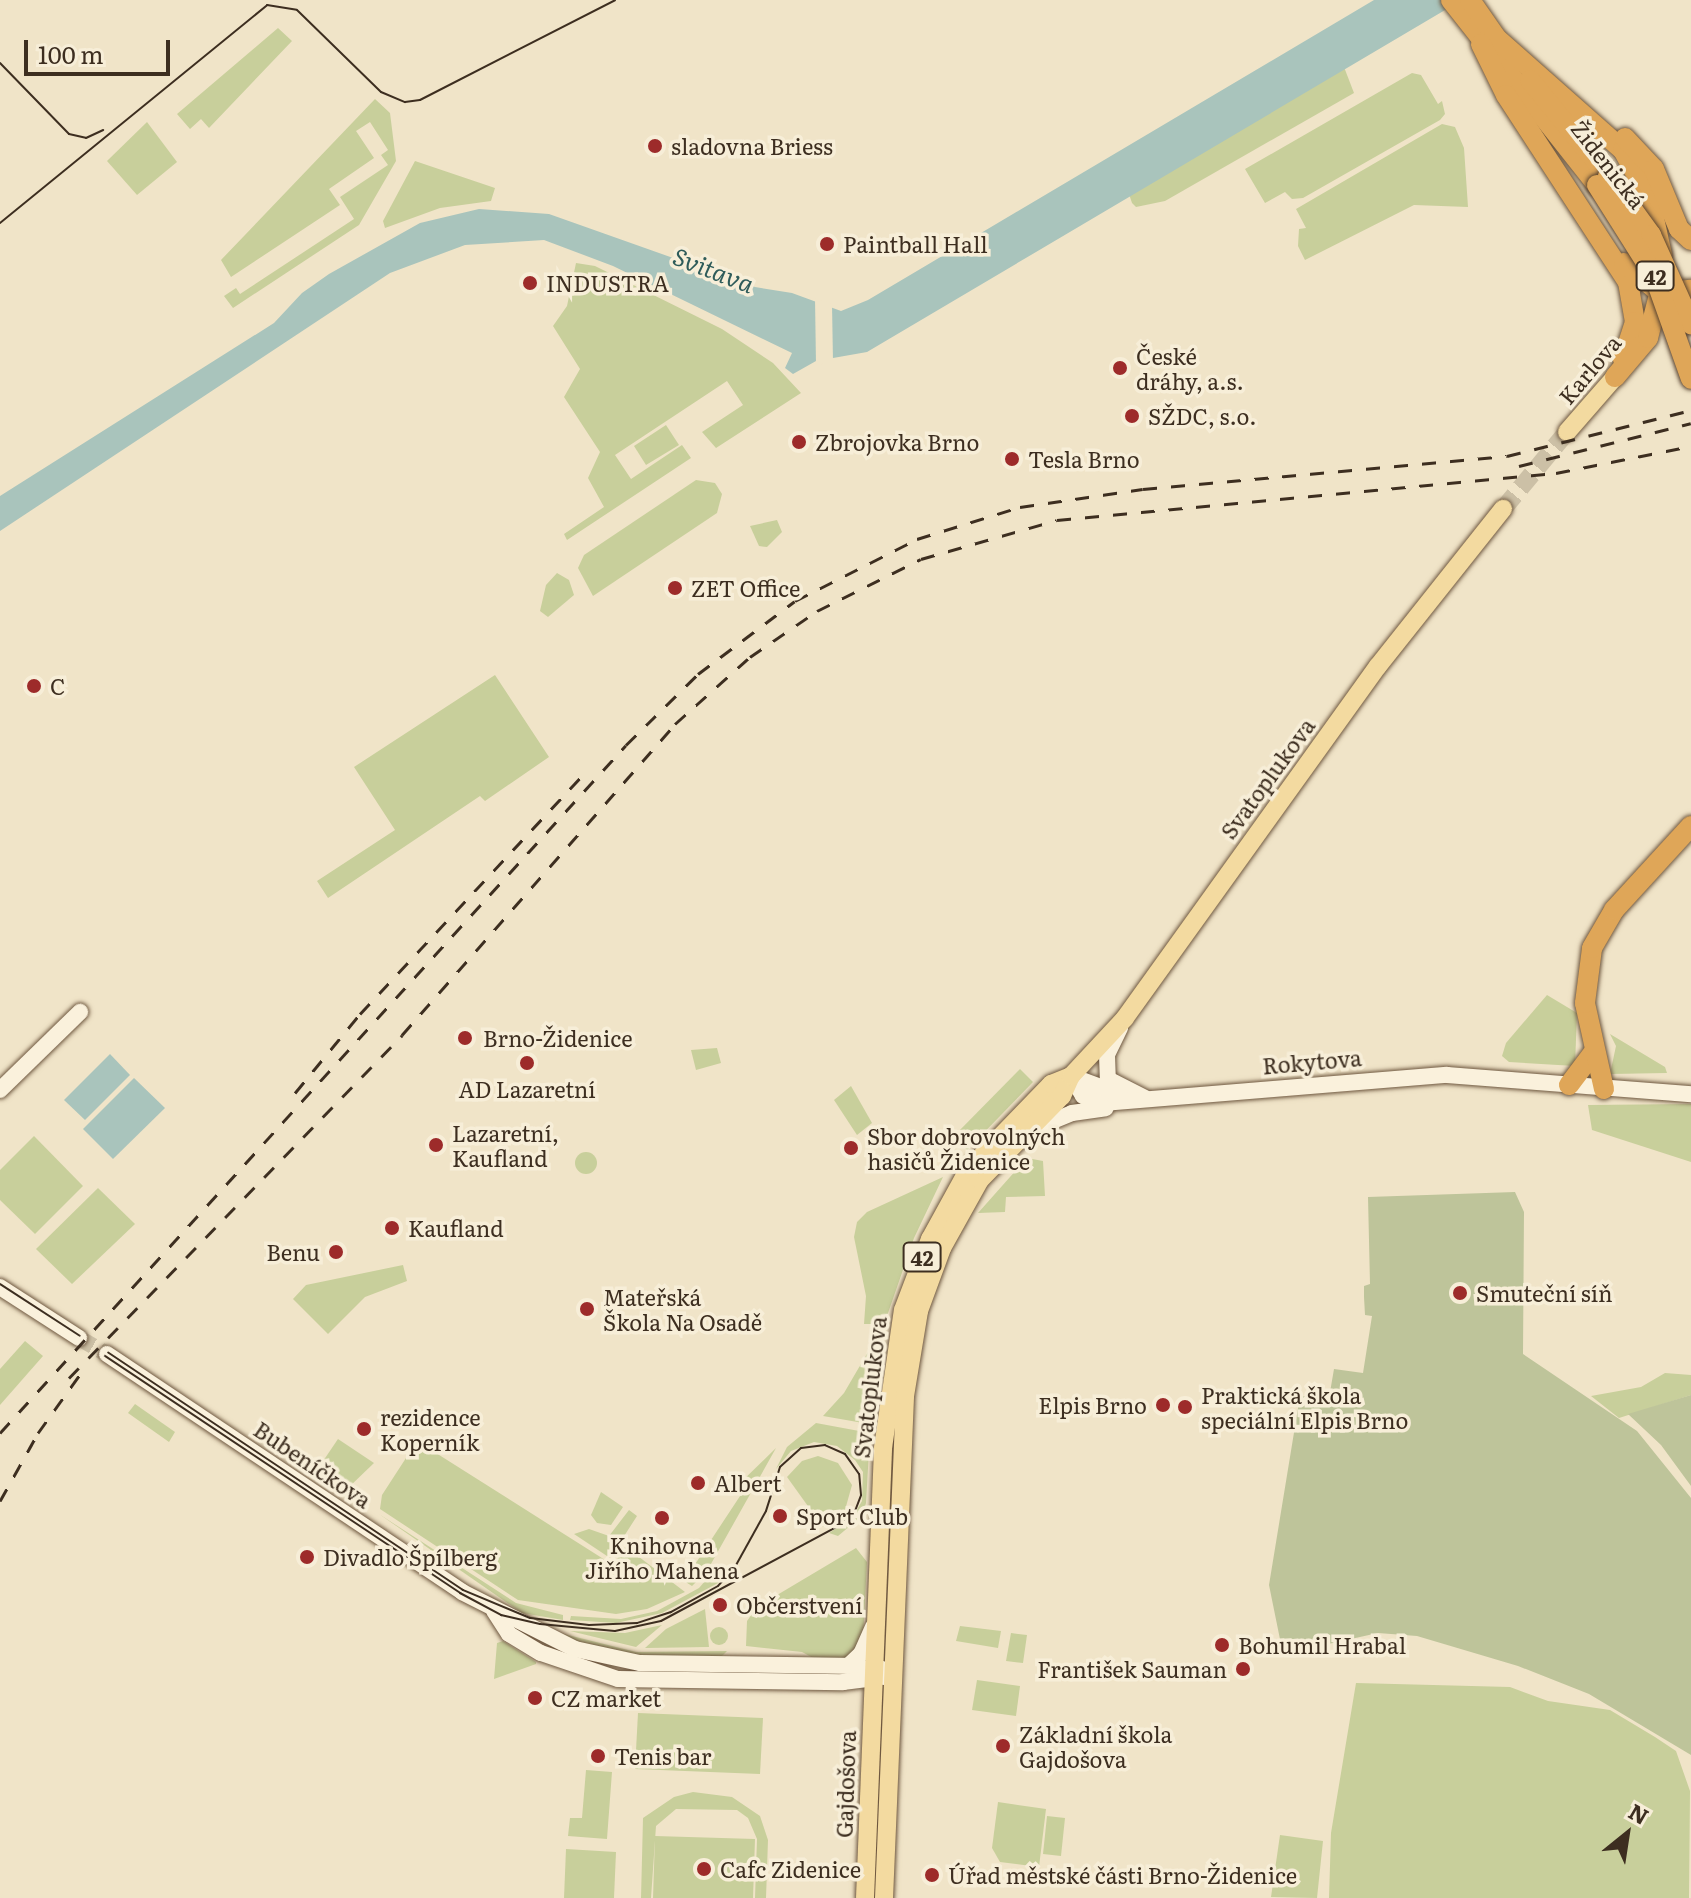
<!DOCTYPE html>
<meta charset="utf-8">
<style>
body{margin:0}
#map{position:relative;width:1691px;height:1898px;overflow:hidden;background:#f0e4c8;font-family:Literata,serif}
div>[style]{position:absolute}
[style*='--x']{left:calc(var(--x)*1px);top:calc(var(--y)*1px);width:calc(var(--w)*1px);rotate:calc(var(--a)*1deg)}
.green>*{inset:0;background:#c8cf9b}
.round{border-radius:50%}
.cemetery>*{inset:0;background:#bec49a}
.water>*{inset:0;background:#a9c4bc}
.pier>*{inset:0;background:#f0e4c8}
.secondary-tunnel>*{height:16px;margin-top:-8px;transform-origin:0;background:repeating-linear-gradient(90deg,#ccc0a6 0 16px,transparent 0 24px)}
.primary-tunnel>*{height:18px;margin-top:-9px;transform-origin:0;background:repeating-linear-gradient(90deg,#ccc0a6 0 18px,transparent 0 27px)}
.roads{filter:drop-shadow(0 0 2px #6e573f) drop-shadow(0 0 2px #6e573f)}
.secondary>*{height:16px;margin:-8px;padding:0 8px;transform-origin:8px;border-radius:8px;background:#faf1dc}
.primary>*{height:18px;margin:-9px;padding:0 9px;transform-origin:9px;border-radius:9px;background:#f3daa0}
.highway>*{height:20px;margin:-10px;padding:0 10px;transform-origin:10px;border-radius:10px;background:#dfa658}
.tram>*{height:2px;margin:-1px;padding:0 1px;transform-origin:1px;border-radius:1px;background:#3d2e20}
.rail>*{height:3px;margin-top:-1.5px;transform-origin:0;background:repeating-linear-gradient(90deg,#3d2e20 0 14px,transparent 0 28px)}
.bridges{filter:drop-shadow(0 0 2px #5a4430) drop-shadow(0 0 2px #5a4430)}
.highway-bridge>*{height:20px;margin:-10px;padding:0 10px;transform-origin:10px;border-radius:10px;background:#dfa658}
.dots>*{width:22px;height:22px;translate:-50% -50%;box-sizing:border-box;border:4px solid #f7eed8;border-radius:50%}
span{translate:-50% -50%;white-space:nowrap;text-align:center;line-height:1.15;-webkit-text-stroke:7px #f7eed8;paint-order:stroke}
.shield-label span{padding:2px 6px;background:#f7eed8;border:2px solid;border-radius:6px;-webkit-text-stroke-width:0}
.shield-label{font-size:20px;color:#3d2e20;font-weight:700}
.poi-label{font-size:22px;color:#3d2e20}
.left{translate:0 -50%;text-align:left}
.right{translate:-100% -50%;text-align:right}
.street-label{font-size:22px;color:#3d2e20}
.water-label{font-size:24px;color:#2f5c5a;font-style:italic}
.north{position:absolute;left:1587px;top:1794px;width:80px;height:80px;-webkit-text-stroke:6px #f7eed8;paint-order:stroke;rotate:30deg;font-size:22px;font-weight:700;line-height:32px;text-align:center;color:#3d2e20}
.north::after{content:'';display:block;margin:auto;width:28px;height:36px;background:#3d2e20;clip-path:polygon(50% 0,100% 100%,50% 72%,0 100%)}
.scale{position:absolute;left:24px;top:40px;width:146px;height:36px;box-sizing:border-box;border:4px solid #3d2e20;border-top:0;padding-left:10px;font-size:24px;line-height:28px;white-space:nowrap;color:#3d2e20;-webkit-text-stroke:6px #f7eed8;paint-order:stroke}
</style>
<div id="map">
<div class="green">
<div style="clip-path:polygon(278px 28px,292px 41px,209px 128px,201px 119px,190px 129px,177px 114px)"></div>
<div style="clip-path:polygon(1344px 67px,1354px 93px,1165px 201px,1136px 207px,1132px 203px,1129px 194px)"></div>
<div style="clip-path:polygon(1412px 73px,1421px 75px,1438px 104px,1442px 101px,1445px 114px,1440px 120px,1303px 198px,1292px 199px,1285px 192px,1265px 203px,1245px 169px)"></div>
<div style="clip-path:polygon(375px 99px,390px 113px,396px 161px,359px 225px,233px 308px,224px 296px,236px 288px,240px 294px,354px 219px,340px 197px,388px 165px,381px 155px,388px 150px,370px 122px,356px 131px,374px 158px,329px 189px,340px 205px,231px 277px,221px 260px)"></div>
<div style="clip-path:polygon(147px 122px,177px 162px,137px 195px,107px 161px)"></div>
<div style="clip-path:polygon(1442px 124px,1455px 127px,1464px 148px,1468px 207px,1414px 205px,1305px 260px,1298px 246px,1299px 229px,1306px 228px,1296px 209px)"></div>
<div style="clip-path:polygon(415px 161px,495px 188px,491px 201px,440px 208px,385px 228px,383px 221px)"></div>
<div style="clip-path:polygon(576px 263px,595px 266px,722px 329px,773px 363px,801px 393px,716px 448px,702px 432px,743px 405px,727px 381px,615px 455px,631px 479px,682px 445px,691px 458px,567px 540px,564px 534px,604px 507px,588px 478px,600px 452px,564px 397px,580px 369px,553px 326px,567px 306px)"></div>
<div style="clip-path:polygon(666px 425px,679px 445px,646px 465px,634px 446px)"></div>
<div style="clip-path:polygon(696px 480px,715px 483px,722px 494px,717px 513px,593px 596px,578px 568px,584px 555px)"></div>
<div style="clip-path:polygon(777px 520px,782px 532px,767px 547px,759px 546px,750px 526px)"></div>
<div style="clip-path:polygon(557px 573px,569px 580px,574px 595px,548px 617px,540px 611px,546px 585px)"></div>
<div style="clip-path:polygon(495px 675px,549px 757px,485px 801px,480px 796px,328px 898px,317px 881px,395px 830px,354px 767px)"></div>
<div style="clip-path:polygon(1547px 995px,1577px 1013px,1575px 1066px,1509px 1062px,1502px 1056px,1506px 1043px)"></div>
<div style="clip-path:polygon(1610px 1034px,1665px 1067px,1667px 1073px,1610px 1074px,1616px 1046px)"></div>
<div style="clip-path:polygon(717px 1048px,721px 1063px,696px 1070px,691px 1050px)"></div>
<div style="clip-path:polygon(1020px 1069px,1033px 1082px,967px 1150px,955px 1135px)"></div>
<div style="clip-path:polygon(851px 1086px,872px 1123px,857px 1135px,834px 1100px)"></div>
<div style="clip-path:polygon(1691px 1104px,1691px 1162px,1592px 1130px,1588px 1105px)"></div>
<div style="clip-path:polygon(34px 1136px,83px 1186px,35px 1234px,0 1200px,0 1170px)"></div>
<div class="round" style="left:575px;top:1152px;width:22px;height:22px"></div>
<div style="clip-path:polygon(1027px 1158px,1043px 1161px,1045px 1196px,1006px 1197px,1005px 1212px,978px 1213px)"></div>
<div style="clip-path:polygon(943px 1177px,914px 1238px,887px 1316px,875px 1324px,864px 1324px,866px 1296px,854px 1237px,857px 1222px,867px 1212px)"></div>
<div style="clip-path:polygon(98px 1188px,135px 1224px,72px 1284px,36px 1249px)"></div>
<div style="clip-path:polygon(403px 1265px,407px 1281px,365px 1297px,328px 1334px,293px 1299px,306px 1285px)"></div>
<div style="clip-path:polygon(882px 1328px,869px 1424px,823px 1416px,844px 1393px)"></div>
<div style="clip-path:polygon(25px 1341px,43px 1356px,0 1405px,0 1369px)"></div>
<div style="clip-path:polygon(1665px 1373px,1691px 1375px,1691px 1395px,1619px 1418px,1591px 1396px,1641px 1387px)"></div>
<div style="clip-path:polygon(135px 1404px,175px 1432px,169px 1442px,128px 1413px)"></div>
<div style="clip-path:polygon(816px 1423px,870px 1433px,866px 1503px,862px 1516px,838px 1536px,829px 1533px,852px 1518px,862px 1501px,863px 1472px,855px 1460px,837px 1446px,814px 1442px,791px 1451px,776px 1469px,787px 1447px)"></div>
<div style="clip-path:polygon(338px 1439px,374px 1463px,347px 1489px,317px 1470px)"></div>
<div style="clip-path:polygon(417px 1441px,613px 1565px,626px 1547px,685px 1592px,647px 1609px,616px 1614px,518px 1600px,380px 1509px,382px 1495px)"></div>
<div style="clip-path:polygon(776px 1448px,707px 1571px,692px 1586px,684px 1581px,744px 1490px,738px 1485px)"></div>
<div style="clip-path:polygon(818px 1456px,838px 1463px,852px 1485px,845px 1510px,823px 1527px,787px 1477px,802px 1461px)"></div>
<div style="clip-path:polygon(601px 1492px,623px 1507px,611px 1525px,597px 1523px,591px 1515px)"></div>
<div style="clip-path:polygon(629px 1510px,637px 1516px,610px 1558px,574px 1534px,589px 1529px,609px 1536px)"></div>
<div style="clip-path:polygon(379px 1514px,516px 1603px,563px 1615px,563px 1620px,522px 1613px)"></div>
<div style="clip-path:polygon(856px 1548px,867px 1562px,863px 1638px,846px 1659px,817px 1660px,802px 1652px,746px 1646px,747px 1621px,757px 1607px)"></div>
<div style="clip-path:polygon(720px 1564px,731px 1569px,718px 1583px,662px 1613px,616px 1623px,570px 1620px,571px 1616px,621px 1619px,657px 1611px,699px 1588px)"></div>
<div style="clip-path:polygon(705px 1609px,709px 1647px,645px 1648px,666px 1629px)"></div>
<div style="clip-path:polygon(662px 1625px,636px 1647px,570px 1631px,625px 1633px)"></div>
<div style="clip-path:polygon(960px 1626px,1001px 1631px,998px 1648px,956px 1641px)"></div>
<div class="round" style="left:710px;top:1627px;width:18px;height:18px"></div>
<div style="clip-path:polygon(560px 1633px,636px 1652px,727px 1651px,721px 1657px,653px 1658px,583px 1645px)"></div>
<div style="clip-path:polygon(1011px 1633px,1027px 1635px,1023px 1663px,1006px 1661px)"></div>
<div style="clip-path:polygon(503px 1641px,536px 1662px,536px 1664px,494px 1679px,497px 1643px)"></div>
<div style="clip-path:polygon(977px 1680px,1020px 1686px,1016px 1716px,972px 1710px)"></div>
<div style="clip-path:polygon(1356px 1683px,1510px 1687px,1548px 1701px,1610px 1710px,1655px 1737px,1676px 1751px,1690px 1791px,1689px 1898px,1329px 1898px,1331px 1833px)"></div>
<div style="clip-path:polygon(638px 1713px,763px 1718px,760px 1774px,635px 1769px)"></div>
<div style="clip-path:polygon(586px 1770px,612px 1772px,607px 1839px,568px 1836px,570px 1818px,582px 1818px)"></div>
<div style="clip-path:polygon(693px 1792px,732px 1797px,760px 1816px,768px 1840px,766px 1898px,755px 1898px,757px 1839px,748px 1818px,737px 1810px,676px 1809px,656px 1826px,651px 1898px,641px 1898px,643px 1818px,674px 1797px)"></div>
<div style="clip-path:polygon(998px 1802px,1046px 1809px,1039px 1867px,1000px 1862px,992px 1848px)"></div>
<div style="clip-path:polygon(1047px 1816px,1065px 1818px,1061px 1856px,1043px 1854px)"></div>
<div style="clip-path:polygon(1280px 1835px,1323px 1841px,1317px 1898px,1271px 1897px)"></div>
<div style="clip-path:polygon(655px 1836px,755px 1839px,753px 1898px,653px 1898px)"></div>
<div style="clip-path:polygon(566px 1849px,616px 1852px,614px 1898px,564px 1898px)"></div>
</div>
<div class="cemetery">
<div style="clip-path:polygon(1515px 1192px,1524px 1212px,1523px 1354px,1637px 1431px,1691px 1498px,1691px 1755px,1589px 1694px,1518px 1666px,1417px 1636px,1378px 1633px,1283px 1654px,1269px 1585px,1300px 1396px,1329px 1398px,1334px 1369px,1363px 1373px,1372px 1316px,1365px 1315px,1364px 1297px,1364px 1286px,1370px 1284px,1368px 1197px)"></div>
<div style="clip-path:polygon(1691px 1395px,1691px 1486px,1661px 1445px,1628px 1414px)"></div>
</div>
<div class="water">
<div style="clip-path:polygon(1374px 0,1462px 0,867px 352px,816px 361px,793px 374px,785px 368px,792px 353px,613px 266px,544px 240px,465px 245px,390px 273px,0 531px,0 496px,274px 323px,302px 293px,329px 274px,420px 223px,479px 209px,549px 214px,755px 287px,792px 293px,841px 311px,868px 300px)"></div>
<div style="clip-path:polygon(110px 1054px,130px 1075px,85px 1120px,64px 1100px)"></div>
<div style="clip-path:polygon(134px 1078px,165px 1108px,113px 1159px,83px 1129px)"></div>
</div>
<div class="pier">
<div style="clip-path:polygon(815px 298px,832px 304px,833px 362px,816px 365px)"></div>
</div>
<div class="secondary-tunnel">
<div style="--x:79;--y:1338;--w:32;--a:30"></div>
</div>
<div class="primary-tunnel">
<div style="--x:1503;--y:509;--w:100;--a:-50.3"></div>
</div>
<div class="roads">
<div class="secondary">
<div style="--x:1120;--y:1028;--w:30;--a:116"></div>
<div style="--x:1107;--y:1055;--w:24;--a:88"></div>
<div style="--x:1108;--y:1079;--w:42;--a:27.2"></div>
<div style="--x:1071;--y:1076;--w:23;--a:59"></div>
<div style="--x:1083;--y:1096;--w:21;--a:19"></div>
<div style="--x:1103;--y:1103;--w:345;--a:-4.7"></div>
<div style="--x:1447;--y:1075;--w:245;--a:4.5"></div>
<div style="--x:1071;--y:1076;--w:49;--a:20.3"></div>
<div style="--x:0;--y:1090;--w:112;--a:-44.3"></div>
<div style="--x:1033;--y:1129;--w:42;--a:-22.3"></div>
<div style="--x:1072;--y:1113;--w:34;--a:-8"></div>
<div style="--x:0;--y:1287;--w:94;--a:32.8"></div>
<div style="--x:107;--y:1354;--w:427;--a:33.8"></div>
<div style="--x:462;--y:1592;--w:127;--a:26.8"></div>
<div style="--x:575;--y:1649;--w:66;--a:12.2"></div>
<div style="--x:640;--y:1663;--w:218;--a:0.8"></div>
<div style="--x:858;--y:1666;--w:28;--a:23"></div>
<div style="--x:494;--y:1611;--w:27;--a:57"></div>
<div style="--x:509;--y:1634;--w:37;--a:31"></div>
<div style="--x:541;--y:1653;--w:81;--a:18.7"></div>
<div style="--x:618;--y:1679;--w:225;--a:0.8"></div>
<div style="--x:843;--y:1682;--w:24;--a:-7"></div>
<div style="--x:867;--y:1679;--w:18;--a:-34"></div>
<div style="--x:848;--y:1666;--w:18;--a:-43"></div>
<div style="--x:861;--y:1654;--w:30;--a:-66"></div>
</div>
<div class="primary">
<div style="--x:1567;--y:432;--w:73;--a:-48.9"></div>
<div style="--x:865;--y:1898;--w:450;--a:-87.7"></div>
<div style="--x:883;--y:1448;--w:139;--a:-81.8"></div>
<div style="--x:903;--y:1310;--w:76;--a:-69.2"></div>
<div style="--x:930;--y:1239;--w:79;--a:-61.2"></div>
<div style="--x:968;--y:1170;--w:120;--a:-46"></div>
<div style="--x:1051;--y:1084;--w:22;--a:-22"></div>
<div style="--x:884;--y:1898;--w:502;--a:-87.6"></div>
<div style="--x:905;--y:1396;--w:86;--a:-80.6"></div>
<div style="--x:919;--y:1311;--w:67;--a:-69.9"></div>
<div style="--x:942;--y:1248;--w:78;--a:-60.8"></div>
<div style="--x:980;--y:1180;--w:117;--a:-45.7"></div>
<div style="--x:1062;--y:1096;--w:22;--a:-66"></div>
<div style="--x:1071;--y:1076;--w:79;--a:-47"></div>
<div style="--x:1125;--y:1018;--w:433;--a:-54.3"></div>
<div style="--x:1378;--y:666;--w:201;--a:-51.5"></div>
</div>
<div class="highway">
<div style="--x:1451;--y:0;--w:236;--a:51.7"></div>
<div style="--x:1470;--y:0;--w:56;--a:55.2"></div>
<div style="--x:1494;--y:36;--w:172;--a:41.5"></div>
<div style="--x:1623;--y:150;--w:57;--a:61.6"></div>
<div style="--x:1650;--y:200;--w:56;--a:77.7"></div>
<div style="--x:1481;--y:44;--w:57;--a:63.9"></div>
<div style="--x:1506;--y:95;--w:223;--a:56.9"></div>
<div style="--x:1628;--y:282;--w:41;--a:80.1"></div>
<div style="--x:1635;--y:322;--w:39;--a:108"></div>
<div style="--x:1530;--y:80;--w:124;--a:50.9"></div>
<div style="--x:1625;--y:138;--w:42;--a:46.9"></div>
<div style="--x:1654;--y:169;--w:65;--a:67.4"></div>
<div style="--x:1679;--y:229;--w:16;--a:43"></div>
<div style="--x:1624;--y:263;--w:47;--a:39.8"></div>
<div style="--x:1660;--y:293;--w:31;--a:-6"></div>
<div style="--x:1615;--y:377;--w:51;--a:-49.8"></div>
<div style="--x:1648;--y:338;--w:53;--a:-75.7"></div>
<div style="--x:1569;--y:1085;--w:40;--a:-53"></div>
<div style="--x:1604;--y:1089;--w:88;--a:-102.5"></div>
<div style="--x:1585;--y:1003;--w:55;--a:-82.7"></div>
<div style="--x:1592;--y:948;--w:44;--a:-59.9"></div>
<div style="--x:1614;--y:910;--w:114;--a:-47.5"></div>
</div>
</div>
<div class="tram">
<div style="--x:0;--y:63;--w:99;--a:45.8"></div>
<div style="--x:69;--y:134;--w:17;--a:13"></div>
<div style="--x:86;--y:138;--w:19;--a:-25"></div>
<div style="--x:0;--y:223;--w:345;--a:-39.2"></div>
<div style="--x:267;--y:5;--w:30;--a:9"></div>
<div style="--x:297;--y:10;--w:117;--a:44.3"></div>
<div style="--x:381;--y:92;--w:26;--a:23"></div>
<div style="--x:405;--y:102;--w:15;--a:-8"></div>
<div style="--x:420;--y:100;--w:219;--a:-27.1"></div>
<div style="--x:0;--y:1284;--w:95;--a:33"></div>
<div style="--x:105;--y:1356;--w:427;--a:33.7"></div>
<div style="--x:460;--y:1593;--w:47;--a:28.2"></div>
<div style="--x:501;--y:1615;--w:40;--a:13"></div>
<div style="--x:540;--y:1624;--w:75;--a:5.3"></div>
<div style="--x:615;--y:1631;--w:47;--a:-12.3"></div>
<div style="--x:661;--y:1621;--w:203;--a:-28.2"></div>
<div style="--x:840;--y:1525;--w:21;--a:-43"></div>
<div style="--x:855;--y:1511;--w:17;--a:-69"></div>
<div style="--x:861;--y:1495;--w:21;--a:-95"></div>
<div style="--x:859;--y:1474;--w:24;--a:-125"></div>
<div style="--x:845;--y:1454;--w:22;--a:-156"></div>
<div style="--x:825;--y:1445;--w:24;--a:173"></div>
<div style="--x:801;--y:1448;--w:28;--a:138"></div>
<div style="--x:780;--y:1467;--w:46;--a:107.7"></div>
<div style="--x:766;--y:1511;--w:64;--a:119"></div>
<div style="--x:735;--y:1567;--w:25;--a:132"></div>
<div style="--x:718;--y:1586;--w:54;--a:151"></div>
<div style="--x:671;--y:1612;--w:36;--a:162"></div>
<div style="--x:637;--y:1623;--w:48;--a:177.6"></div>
<div style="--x:589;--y:1625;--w:59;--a:-173.2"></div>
<div style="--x:530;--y:1618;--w:73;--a:-157.3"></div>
<div style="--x:463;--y:1590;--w:427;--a:-146.2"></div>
</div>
<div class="rail">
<div style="--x:1519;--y:466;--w:177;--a:-14"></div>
<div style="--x:295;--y:1093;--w:102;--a:-50.6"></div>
<div style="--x:360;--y:1014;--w:325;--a:-47"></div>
<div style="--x:69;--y:1378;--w:478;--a:-45.8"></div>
<div style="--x:402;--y:1035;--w:414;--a:-48.7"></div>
<div style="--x:675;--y:724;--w:101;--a:-41.8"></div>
<div style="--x:750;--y:657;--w:81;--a:-34.5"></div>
<div style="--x:817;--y:611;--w:116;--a:-26.6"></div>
<div style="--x:921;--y:559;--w:141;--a:-16"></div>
<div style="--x:1057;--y:520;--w:501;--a:-5.38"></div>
<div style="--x:1556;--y:473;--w:138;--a:-11.3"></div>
<div style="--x:0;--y:1433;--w:930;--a:-47.7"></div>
<div style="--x:626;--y:745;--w:101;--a:-44.6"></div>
<div style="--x:698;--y:674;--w:121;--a:-37"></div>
<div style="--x:795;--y:601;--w:137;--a:-26.9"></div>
<div style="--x:917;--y:539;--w:108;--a:-17.3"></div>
<div style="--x:1020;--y:507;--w:124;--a:-8.3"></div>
<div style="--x:1143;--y:489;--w:365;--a:-5.2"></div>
<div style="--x:1507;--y:456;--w:190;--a:-14"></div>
<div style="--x:0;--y:1501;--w:78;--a:-60.8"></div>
<div style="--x:38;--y:1433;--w:74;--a:-54.4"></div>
</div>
<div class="bridges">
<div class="highway-bridge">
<div style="--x:1608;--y:176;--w:73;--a:53.9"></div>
<div style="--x:1651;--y:235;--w:98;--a:65.8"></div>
<div style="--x:1597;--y:185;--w:107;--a:57.7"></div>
<div style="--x:1654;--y:275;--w:110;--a:70.4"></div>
</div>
</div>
<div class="dots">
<div style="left:655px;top:146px;background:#9d2b2a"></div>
<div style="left:827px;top:244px;background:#9d2b2a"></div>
<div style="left:530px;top:283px;background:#9d2b2a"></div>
<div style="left:1120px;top:368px;background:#9d2b2a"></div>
<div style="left:1132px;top:416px;background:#9d2b2a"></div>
<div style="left:799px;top:442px;background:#9d2b2a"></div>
<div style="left:1012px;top:459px;background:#9d2b2a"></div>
<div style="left:675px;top:588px;background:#9d2b2a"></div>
<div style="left:34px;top:686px;background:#9d2b2a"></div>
<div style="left:465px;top:1038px;background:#9d2b2a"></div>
<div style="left:527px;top:1063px;background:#9d2b2a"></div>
<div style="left:436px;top:1145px;background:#9d2b2a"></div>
<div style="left:851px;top:1148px;background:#9d2b2a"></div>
<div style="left:392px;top:1228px;background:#9d2b2a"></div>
<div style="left:336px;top:1252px;background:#9d2b2a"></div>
<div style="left:1460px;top:1293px;background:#9d2b2a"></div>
<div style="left:587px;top:1309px;background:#9d2b2a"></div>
<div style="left:1163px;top:1405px;background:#9d2b2a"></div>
<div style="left:1185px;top:1407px;background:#9d2b2a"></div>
<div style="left:364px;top:1429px;background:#9d2b2a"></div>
<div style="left:698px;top:1483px;background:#9d2b2a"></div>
<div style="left:780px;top:1516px;background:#9d2b2a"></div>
<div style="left:662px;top:1518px;background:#9d2b2a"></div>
<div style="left:307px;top:1557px;background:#9d2b2a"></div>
<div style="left:720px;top:1605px;background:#9d2b2a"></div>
<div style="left:1222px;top:1645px;background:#9d2b2a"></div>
<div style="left:1243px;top:1669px;background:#9d2b2a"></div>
<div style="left:535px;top:1698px;background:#9d2b2a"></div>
<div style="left:1003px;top:1746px;background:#9d2b2a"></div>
<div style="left:598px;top:1756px;background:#9d2b2a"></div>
<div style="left:704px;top:1869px;background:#9d2b2a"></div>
<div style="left:932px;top:1875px;background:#9d2b2a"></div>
</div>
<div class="shield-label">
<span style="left:1655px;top:276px">42</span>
<span style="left:922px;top:1257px">42</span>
</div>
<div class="poi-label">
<span class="left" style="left:671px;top:146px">sladovna Briess</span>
<span class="left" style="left:843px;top:244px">Paintball Hall</span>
<span class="left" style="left:546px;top:283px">INDUSTRA</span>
<span class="left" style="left:1136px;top:368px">České<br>dráhy, a.s.</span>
<span class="left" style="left:1148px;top:416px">SŽDC, s.o.</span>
<span class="left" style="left:815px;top:442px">Zbrojovka Brno</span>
<span class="left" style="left:1028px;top:459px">Tesla Brno</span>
<span class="left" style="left:691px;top:588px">ZET Office</span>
<span class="left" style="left:50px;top:686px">C</span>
<span class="left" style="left:483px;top:1038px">Brno-Židenice</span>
<span style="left:527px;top:1089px">AD Lazaretní</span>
<span class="left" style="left:452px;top:1145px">Lazaretní,<br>Kaufland</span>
<span class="left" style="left:867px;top:1148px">Sbor dobrovolných<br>hasičů Židenice</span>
<span class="left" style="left:408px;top:1228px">Kaufland</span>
<span class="right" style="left:320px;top:1252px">Benu</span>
<span class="left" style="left:1476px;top:1293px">Smuteční síň</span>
<span class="left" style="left:603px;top:1309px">Mateřská<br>Škola Na Osadě</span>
<span class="left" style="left:1201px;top:1407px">Praktická škola<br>speciální Elpis Brno</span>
<span class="right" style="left:1147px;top:1405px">Elpis Brno</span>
<span class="left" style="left:380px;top:1429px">rezidence<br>Koperník</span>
<span class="left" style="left:714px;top:1483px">Albert</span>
<span class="left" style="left:796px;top:1516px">Sport Club</span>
<span style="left:662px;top:1557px">Knihovna<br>Jiřího Mahena</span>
<span class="left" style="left:323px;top:1557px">Divadlo Špílberg</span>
<span class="left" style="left:736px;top:1605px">Občerstvení</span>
<span class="left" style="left:1238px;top:1645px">Bohumil Hrabal</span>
<span class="right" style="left:1227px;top:1669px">František Sauman</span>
<span class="left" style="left:551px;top:1698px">CZ market</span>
<span class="left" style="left:1019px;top:1746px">Základní škola<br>Gajdošova</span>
<span class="left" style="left:614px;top:1756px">Tenis bar</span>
<span class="left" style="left:720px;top:1869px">Cafc Zidenice</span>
<span class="left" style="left:948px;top:1875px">Úřad městské části Brno-Židenice</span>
</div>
<div class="street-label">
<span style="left:1609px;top:164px;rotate:52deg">Židenická</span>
<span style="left:1589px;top:369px;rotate:-50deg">Karlova</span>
<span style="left:1267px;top:778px;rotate:-54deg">Svatoplukova</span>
<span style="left:1312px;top:1061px;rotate:-5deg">Rokytova</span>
<span style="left:869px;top:1387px;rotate:-83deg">Svatoplukova</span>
<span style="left:313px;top:1464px;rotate:34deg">Bubeníčkova</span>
<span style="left:845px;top:1784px;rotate:-88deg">Gajdošova</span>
</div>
<div class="water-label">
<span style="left:714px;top:269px;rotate:21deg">Svitava</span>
</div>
<div class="north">N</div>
<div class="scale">100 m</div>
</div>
